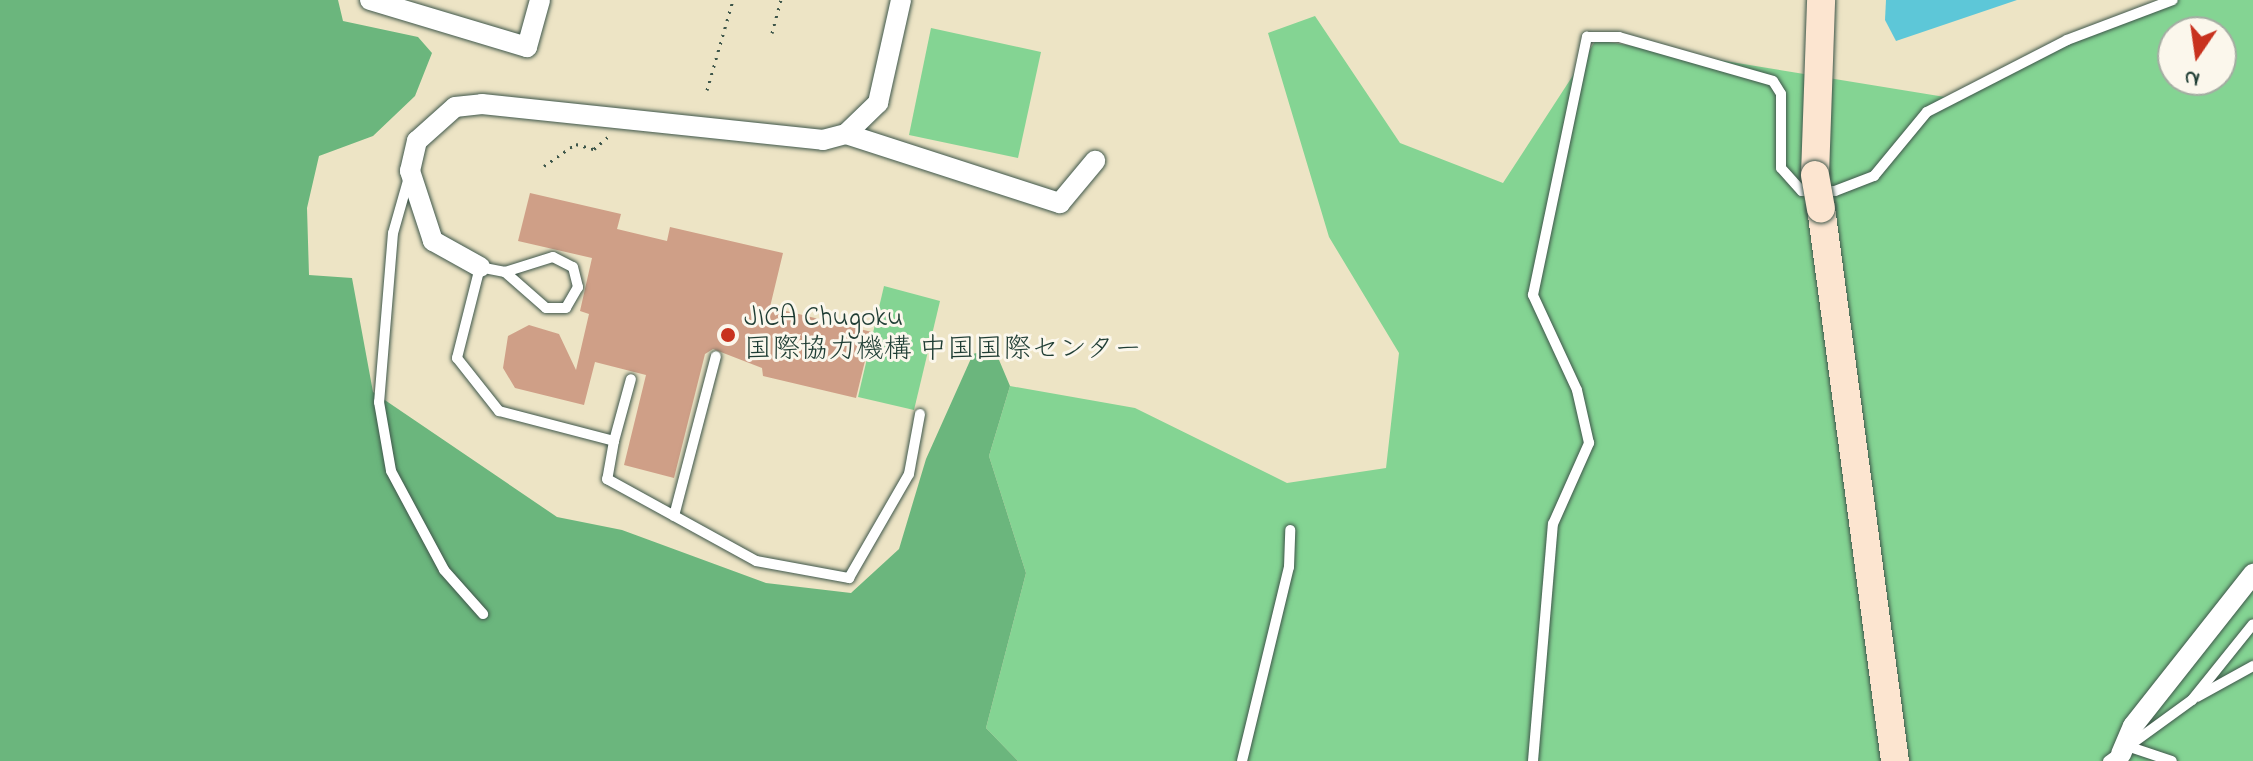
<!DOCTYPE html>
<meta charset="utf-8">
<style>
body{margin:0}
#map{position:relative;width:2253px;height:761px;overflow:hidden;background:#ede4c5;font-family:"Indie Flower","Klee One",sans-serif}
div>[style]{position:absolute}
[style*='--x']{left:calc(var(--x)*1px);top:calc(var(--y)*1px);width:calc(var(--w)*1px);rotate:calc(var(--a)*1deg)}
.green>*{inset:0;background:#84d493}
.forest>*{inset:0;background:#6bb67d}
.water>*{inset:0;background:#5dc7d8}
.building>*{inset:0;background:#cf9f87}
.path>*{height:3px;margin-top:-1.5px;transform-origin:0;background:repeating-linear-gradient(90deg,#3e564a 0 2px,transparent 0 8px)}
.roads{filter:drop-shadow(0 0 2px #3e564a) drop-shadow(0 0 2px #3e564a)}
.lane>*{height:10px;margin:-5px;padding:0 5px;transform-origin:5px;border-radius:5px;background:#fff}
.street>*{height:20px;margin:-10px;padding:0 10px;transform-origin:10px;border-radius:10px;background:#fff}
.secondary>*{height:28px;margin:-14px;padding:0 14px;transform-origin:14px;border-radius:14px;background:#fce5d0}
.bridges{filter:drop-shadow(0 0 2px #3e564a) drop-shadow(0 0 2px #3e564a)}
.secondary-bridge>*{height:28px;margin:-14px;padding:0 14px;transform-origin:14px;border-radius:14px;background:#fce5d0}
.dots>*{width:22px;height:22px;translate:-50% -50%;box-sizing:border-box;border:4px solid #fbf7ec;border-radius:50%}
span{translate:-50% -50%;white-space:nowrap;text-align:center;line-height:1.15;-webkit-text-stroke:6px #fbf7ec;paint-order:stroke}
.poi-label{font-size:28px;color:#1f3d34}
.left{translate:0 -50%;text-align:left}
.north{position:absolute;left:2157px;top:16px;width:80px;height:80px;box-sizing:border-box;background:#fbf7ec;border:2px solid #a3ada2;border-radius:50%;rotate:193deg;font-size:22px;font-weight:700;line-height:32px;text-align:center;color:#1f3d34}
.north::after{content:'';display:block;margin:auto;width:28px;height:36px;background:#c8321e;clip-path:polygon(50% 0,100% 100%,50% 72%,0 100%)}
</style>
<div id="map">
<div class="green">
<div style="clip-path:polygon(evenodd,2167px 0,2253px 0,2253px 761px,1018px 761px,986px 728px,1026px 573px,989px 456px,1010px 386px,1135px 408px,1287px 483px,1386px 468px,1399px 353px,1329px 237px,1268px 33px,1315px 16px,1400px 143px,1503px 183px,1596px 40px,1945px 97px,2167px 0,2173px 32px,2221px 32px,2221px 80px,2173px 80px,2173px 32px)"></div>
<div style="clip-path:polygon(931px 28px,1041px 52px,1018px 158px,909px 135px)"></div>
<div style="clip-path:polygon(884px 286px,940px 301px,914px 410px,858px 397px)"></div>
</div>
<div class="forest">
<div style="clip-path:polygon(0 0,338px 0,343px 21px,418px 37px,432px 53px,415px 96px,373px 136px,319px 156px,307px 208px,309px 275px,352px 278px,373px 392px,557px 517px,622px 530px,766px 583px,851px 593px,899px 549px,926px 459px,973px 354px,994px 348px,1010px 386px,989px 456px,1026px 573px,986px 728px,1018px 761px,0 761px)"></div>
</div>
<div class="water">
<div style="clip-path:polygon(1886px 0,2017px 0,1896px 41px,1885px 20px)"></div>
</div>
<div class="building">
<div style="clip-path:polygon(530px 193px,621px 214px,617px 229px,667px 241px,670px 227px,783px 253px,770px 307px,872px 332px,856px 398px,763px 376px,762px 368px,713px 349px,705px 354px,674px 478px,624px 465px,646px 375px,595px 362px,584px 405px,515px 388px,503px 368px,508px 336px,529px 325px,559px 334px,576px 370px,589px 314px,580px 311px,592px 258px,518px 241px)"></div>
</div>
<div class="path">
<div style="--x:772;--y:33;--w:34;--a:-75"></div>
<div style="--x:707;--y:90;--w:94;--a:-73.9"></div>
<div style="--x:544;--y:166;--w:39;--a:-35"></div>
<div style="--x:576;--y:144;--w:19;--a:16"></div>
<div style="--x:594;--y:149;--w:18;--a:-41"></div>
</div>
<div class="roads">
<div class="lane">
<div style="--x:409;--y:177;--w:58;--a:105.9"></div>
<div style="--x:393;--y:233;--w:170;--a:94.7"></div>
<div style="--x:379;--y:402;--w:70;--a:80.1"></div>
<div style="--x:391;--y:471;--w:112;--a:61.8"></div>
<div style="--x:444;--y:570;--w:59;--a:48.4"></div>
<div style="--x:505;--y:272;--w:50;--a:-17.4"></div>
<div style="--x:553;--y:257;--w:22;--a:27"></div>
<div style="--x:573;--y:267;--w:21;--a:76"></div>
<div style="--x:578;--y:287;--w:24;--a:120"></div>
<div style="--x:566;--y:308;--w:20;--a:180"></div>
<div style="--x:546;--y:308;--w:55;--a:-138.7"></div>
<div style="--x:505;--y:272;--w:25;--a:-169"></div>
<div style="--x:480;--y:267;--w:94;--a:104.2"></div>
<div style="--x:457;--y:358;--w:68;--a:51.6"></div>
<div style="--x:499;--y:411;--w:119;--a:14.6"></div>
<div style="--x:614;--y:441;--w:64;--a:-74.7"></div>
<div style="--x:614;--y:441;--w:39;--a:100"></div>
<div style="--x:607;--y:479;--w:170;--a:28.8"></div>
<div style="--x:756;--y:561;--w:95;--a:10.4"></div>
<div style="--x:849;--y:578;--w:120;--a:-60"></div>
<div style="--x:909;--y:474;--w:61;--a:-79.6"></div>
<div style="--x:674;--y:516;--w:165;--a:-75.3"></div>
<div style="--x:2197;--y:697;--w:64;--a:-29"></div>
<div style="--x:2130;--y:747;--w:44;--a:18.4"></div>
<div style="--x:1242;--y:761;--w:200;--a:-76.4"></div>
<div style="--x:1289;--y:567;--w:37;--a:-88"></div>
<div style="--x:1533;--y:761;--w:238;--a:-85.2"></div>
<div style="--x:1553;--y:524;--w:89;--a:-66"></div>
<div style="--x:1589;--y:443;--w:54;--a:-102.8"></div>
<div style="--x:1577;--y:390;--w:105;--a:-114.9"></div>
<div style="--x:1533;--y:295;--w:264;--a:-78.2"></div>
<div style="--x:1587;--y:37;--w:32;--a:0"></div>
<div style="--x:1619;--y:37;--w:160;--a:15.9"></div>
<div style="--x:1773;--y:81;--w:15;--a:58"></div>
<div style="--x:1781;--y:94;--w:74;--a:90"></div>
<div style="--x:1781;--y:168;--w:31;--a:48"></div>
<div style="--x:1802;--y:191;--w:33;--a:0"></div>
<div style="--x:1835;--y:191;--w:42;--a:-21"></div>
<div style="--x:1874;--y:176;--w:83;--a:-50.4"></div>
<div style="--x:1927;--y:112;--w:157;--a:-27.2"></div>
<div style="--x:2067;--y:40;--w:113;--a:-20.7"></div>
<div style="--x:2108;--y:761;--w:104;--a:-36"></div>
<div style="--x:2192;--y:700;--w:97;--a:-51.2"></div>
</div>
<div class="street">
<div style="--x:370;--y:0;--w:164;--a:16.7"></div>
<div style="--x:527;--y:47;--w:49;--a:-74.5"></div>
<div style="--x:846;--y:134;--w:225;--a:17.9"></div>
<div style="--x:1060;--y:203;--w:55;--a:-50.2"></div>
<div style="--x:480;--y:267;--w:54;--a:-151"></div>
<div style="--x:433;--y:241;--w:74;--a:-108.2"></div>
<div style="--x:410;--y:171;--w:31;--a:-77"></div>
<div style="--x:417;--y:141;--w:51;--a:-41.8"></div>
<div style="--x:455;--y:107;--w:27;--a:-6"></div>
<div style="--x:482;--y:104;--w:343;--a:6"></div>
<div style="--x:823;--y:140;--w:24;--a:-15"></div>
<div style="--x:846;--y:134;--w:45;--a:-44.1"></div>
<div style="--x:878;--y:103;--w:106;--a:-77.4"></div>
<div style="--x:2121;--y:754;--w:30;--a:-67"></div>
<div style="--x:2133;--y:726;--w:194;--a:-51.7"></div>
</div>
<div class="secondary">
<div style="--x:1815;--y:175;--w:175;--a:-88"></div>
<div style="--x:1821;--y:208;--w:558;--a:82.38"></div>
</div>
</div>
<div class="bridges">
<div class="secondary-bridge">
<div style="--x:1815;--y:175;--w:34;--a:80"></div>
</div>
</div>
<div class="dots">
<div style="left:728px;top:335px;background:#c8321e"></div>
</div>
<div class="poi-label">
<span class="left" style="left:744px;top:335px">JICA Chugoku<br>国際協力機構 中国国際センター</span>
</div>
<div class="north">N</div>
</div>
